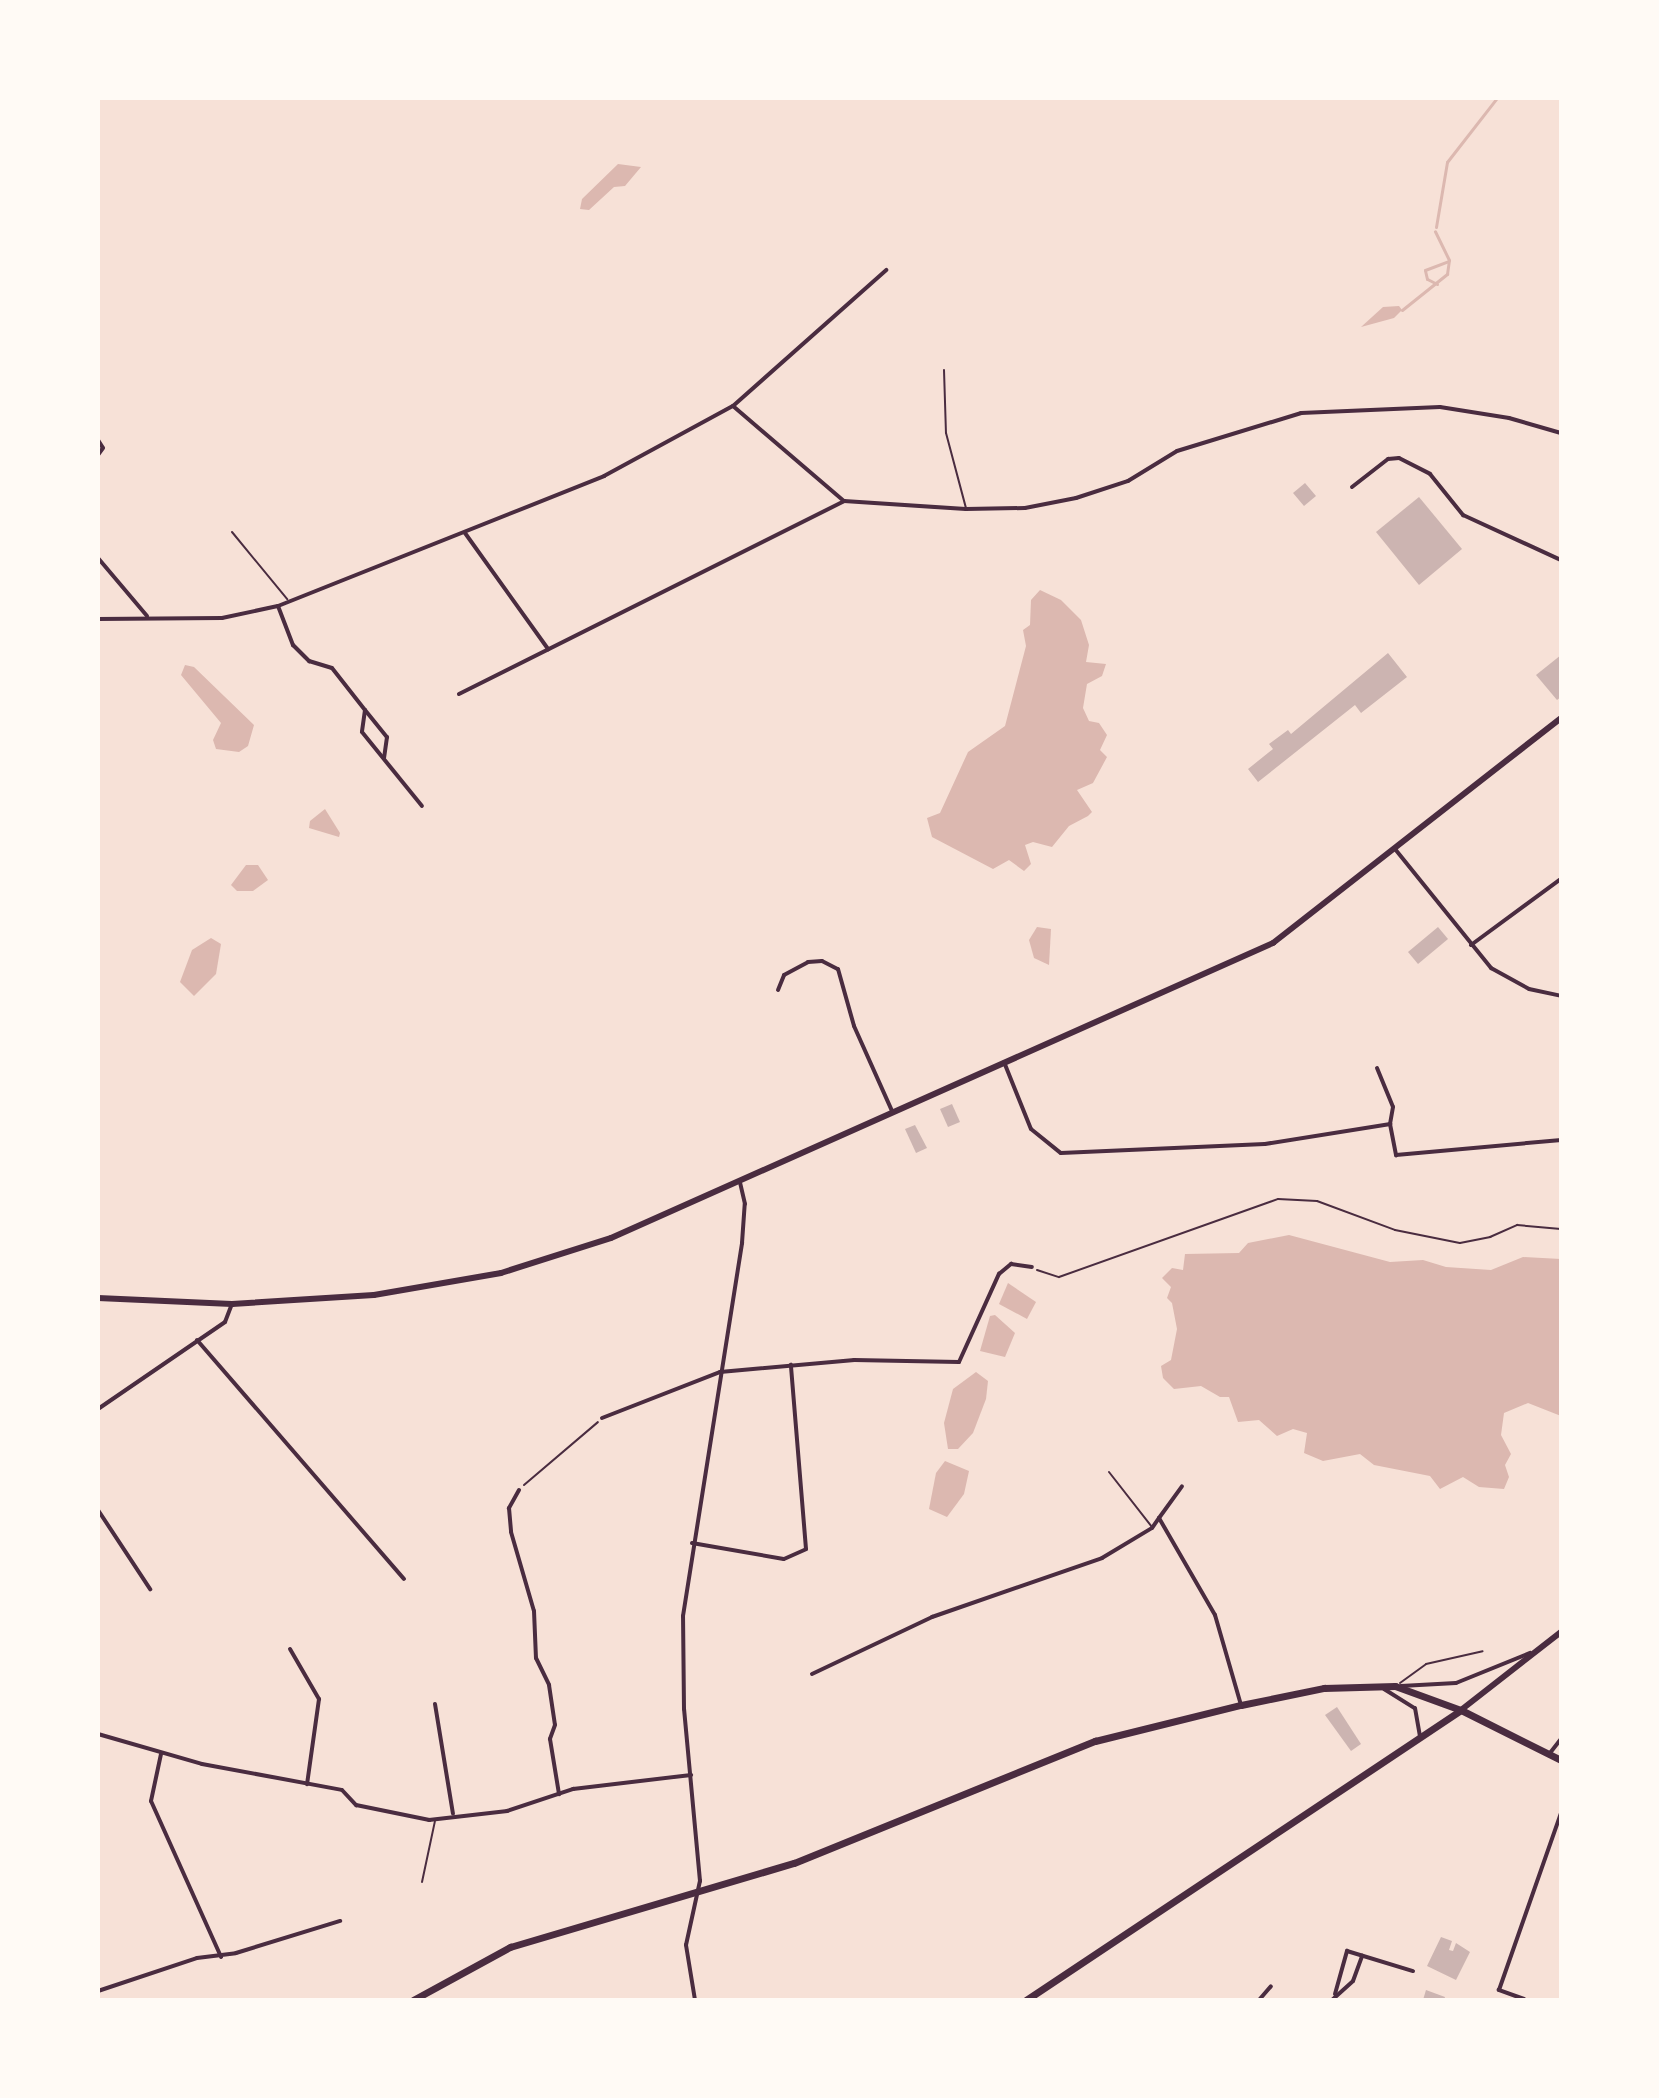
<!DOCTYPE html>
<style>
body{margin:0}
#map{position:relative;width:1659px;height:2098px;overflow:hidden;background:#f7e1d7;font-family:Lato,sans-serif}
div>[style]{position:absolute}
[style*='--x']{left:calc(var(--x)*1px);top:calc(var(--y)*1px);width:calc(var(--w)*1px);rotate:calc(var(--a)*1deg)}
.water>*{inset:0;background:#dcb8b0}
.stream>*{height:3px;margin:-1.5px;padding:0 1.5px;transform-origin:1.5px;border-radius:1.5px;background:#dcb8b0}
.building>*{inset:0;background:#ccb4b1}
.path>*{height:2px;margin:-1px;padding:0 1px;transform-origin:1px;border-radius:1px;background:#4a2c40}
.service>*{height:2px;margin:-1px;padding:0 1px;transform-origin:1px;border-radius:1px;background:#4a2c40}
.minor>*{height:4px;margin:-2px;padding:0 2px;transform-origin:2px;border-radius:2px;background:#4a2c40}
.tertiary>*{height:6px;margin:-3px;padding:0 3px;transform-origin:3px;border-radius:3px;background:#4a2c40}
.secondary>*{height:6px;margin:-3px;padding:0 3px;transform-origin:3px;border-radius:3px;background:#4a2c40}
.primary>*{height:7px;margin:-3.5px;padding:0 3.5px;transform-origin:3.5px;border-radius:3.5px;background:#4a2c40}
span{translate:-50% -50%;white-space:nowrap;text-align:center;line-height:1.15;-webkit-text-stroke:8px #fffaf5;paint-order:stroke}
.frame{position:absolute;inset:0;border:100px solid #fffaf5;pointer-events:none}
</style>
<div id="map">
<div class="water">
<div style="clip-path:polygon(618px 164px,641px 167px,625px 186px,614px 187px,589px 210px,580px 209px,582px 199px)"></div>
<div style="clip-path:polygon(1399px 306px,1402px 310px,1394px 318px,1361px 327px,1383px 307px)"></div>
<div style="clip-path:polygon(1040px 590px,1061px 600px,1081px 620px,1089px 645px,1086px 662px,1106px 664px,1102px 676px,1087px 684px,1083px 708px,1089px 721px,1099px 723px,1107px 735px,1100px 750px,1107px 757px,1093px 783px,1077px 790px,1092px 812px,1088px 816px,1069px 826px,1052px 847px,1033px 842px,1025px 845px,1031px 864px,1024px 871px,1009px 860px,993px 869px,932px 837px,927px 818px,940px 813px,968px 752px,1005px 726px,1026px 646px,1023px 630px,1030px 625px,1031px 600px)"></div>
<div style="clip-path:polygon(185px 665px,194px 667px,254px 725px,248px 746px,239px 752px,216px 749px,213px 740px,221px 723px,181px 675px)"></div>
<div style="clip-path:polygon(325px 809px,340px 833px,339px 837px,309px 828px,310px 821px)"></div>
<div style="clip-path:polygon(246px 865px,258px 865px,268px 880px,253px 891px,237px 891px,231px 885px)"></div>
<div style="clip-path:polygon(1037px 927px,1051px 929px,1049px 965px,1034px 958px,1029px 940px)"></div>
<div style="clip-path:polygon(211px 938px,221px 944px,216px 974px,194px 996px,180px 982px,192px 950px)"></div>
<div style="clip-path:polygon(1289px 1235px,1390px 1262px,1423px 1260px,1446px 1267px,1491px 1270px,1523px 1257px,1561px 1259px,1561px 1416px,1528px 1403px,1504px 1413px,1501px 1435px,1511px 1454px,1505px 1465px,1509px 1477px,1504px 1489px,1479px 1487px,1463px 1477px,1440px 1489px,1430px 1476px,1374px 1465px,1360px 1454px,1323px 1461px,1304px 1453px,1307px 1433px,1293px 1429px,1277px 1436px,1259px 1420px,1238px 1422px,1229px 1397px,1220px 1397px,1201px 1386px,1174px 1389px,1163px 1378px,1161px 1366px,1171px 1360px,1177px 1329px,1172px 1303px,1167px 1298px,1171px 1287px,1162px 1278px,1172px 1268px,1183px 1270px,1185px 1254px,1239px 1253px,1248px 1243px)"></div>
<div style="clip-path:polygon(1008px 1283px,1036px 1302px,1027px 1319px,999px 1304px)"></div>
<div style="clip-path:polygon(995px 1315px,1015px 1333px,1005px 1357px,980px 1351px,990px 1316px)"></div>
<div style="clip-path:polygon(976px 1372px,988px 1381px,986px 1399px,973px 1433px,958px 1449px,948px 1449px,944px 1423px,953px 1389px)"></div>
<div style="clip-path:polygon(945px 1461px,969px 1471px,964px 1494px,947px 1517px,929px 1509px,936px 1473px)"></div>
</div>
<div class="stream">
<div style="--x:1436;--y:227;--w:66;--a:-80.4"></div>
<div style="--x:1447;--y:162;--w:80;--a:-52.1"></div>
<div style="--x:1437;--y:284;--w:11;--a:-153"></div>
<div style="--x:1427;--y:279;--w:9;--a:-103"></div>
<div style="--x:1425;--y:270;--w:25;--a:-21"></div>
<div style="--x:1402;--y:310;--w:58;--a:-38.7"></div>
<div style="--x:1447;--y:274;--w:14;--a:-82"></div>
<div style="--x:1449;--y:260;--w:32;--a:-116"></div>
</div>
<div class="building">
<div style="clip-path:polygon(1305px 483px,1316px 496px,1304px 506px,1293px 493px)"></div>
<div style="clip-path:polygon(1419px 497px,1462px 549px,1419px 585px,1376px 532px)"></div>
<div style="clip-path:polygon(1388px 653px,1407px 677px,1361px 713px,1355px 705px,1258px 782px,1248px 769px,1273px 749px,1269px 744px,1288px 730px,1291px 734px)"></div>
<div style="clip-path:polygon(1561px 655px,1561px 697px,1557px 700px,1536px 675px)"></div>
<div style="clip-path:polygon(1438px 927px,1448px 939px,1418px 964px,1408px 952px)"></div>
<div style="clip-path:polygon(952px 1104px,960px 1122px,948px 1127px,940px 1109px)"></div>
<div style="clip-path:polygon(915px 1125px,927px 1148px,916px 1153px,905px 1129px)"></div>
<div style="clip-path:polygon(1337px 1707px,1361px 1744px,1351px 1751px,1325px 1715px)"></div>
<div style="clip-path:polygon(1441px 1937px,1452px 1941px,1449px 1950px,1453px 1951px,1456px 1943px,1470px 1952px,1456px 1980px,1427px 1966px)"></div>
<div style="clip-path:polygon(1426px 1990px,1445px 1997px,1444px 2000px,1423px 2000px)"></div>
</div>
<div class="path">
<div style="--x:1037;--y:1270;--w:23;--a:18"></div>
<div style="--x:1059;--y:1277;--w:232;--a:-19.6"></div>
<div style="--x:1278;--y:1199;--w:39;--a:3"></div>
<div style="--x:1317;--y:1201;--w:83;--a:20.4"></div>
<div style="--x:1395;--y:1230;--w:66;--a:11.3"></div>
<div style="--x:1460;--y:1243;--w:31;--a:-11"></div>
<div style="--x:1490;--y:1237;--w:30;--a:-24"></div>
<div style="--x:1517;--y:1225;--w:44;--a:5.2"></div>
<div style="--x:524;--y:1485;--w:97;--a:-40.4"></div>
</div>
<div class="service">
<div style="--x:944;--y:370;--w:63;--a:88.2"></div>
<div style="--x:946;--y:433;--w:78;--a:75.1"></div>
<div style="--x:232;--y:532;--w:87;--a:50.6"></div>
<div style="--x:1109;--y:1472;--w:70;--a:52"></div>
<div style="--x:1400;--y:1683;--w:32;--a:-36"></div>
<div style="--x:1426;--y:1664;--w:58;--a:-12.8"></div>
<div style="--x:422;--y:1882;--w:62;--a:-78"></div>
</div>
<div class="minor">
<div style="--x:733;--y:406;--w:146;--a:40.6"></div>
<div style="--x:844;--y:501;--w:122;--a:3.8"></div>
<div style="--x:966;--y:509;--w:59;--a:-1"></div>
<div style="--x:1025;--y:508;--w:52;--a:-11.1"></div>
<div style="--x:1076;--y:498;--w:55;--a:-18.1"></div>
<div style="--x:1128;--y:481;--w:57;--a:-31.5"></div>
<div style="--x:1177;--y:451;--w:130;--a:-17"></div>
<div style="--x:1301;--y:413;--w:139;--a:-2.5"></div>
<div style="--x:1440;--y:407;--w:70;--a:9.1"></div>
<div style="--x:1509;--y:418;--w:54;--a:16.1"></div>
<div style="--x:98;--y:440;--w:9;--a:58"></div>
<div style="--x:103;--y:448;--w:9;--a:126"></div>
<div style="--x:1352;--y:487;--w:46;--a:-37.9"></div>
<div style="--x:1388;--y:459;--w:11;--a:-5"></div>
<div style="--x:1399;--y:458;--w:35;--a:27"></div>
<div style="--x:1430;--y:474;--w:53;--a:51.2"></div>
<div style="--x:1463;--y:515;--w:108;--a:24.7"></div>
<div style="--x:465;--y:533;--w:143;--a:54.4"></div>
<div style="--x:98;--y:558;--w:76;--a:49.8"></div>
<div style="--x:278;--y:606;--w:42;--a:69"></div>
<div style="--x:293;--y:645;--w:23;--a:45"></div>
<div style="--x:309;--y:661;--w:24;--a:17"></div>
<div style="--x:332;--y:668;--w:53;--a:51.8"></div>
<div style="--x:365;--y:710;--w:22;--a:98"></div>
<div style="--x:362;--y:732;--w:95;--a:51"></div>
<div style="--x:98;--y:619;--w:124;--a:-0.5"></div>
<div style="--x:222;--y:618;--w:57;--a:-12.1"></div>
<div style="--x:278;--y:606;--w:351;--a:-21.7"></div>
<div style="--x:604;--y:476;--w:147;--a:-28.5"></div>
<div style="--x:733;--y:406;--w:205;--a:-41.6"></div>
<div style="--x:459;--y:694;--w:431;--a:-26.6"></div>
<div style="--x:365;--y:710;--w:35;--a:51"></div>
<div style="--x:387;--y:737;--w:21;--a:98"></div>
<div style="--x:1395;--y:849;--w:153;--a:51.1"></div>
<div style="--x:1491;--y:968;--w:43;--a:28.9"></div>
<div style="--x:1529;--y:989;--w:33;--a:12"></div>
<div style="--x:1471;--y:945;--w:112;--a:-36.3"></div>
<div style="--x:778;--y:990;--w:16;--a:-68"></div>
<div style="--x:784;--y:975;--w:27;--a:-28"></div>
<div style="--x:808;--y:962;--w:14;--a:-4"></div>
<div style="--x:822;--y:961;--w:18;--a:27"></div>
<div style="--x:838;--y:969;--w:59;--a:74.3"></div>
<div style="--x:854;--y:1026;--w:93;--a:65.9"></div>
<div style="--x:1004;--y:1062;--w:72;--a:68.1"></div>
<div style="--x:1031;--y:1129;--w:38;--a:39"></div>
<div style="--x:1061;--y:1153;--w:204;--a:-2.5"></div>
<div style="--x:1265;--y:1144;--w:127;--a:-9.1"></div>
<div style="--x:1390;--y:1124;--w:32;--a:79"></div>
<div style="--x:1396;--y:1155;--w:166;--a:-5.2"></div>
<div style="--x:1377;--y:1068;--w:42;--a:67.7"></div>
<div style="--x:1393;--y:1107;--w:17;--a:100"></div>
<div style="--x:197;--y:1340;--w:316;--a:49.1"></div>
<div style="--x:98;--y:1409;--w:154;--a:-34.4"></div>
<div style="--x:225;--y:1322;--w:19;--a:-69"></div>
<div style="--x:602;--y:1418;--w:127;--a:-21.3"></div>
<div style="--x:720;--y:1372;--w:135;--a:-5.1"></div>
<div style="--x:854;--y:1360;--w:105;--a:1.1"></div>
<div style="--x:959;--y:1362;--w:97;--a:-65.6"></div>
<div style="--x:999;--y:1274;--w:16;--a:-40"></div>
<div style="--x:1011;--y:1264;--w:21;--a:8"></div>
<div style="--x:519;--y:1490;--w:21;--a:119"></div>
<div style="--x:509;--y:1508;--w:24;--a:85"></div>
<div style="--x:511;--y:1532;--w:82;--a:73.8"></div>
<div style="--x:534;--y:1611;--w:47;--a:87.6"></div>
<div style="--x:536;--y:1658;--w:30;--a:64"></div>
<div style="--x:549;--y:1685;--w:40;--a:81.5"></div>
<div style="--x:555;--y:1725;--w:15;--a:110"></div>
<div style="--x:550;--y:1739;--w:56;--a:80.7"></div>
<div style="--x:98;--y:1510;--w:95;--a:56.6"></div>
<div style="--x:1159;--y:1518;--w:39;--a:-54"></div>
<div style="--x:692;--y:1543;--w:93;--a:9.9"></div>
<div style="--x:784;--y:1559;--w:24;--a:-24"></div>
<div style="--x:806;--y:1549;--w:185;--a:-94.7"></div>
<div style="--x:290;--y:1649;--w:58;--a:59.9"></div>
<div style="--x:319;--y:1699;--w:86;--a:98"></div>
<div style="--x:812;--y:1674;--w:133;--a:-25.4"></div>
<div style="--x:932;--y:1617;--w:180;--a:-19.1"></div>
<div style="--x:1102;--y:1558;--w:58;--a:-31"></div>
<div style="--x:1152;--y:1528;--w:12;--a:-55"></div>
<div style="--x:1159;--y:1518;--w:112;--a:60"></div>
<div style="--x:1215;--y:1615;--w:94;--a:73.9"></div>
<div style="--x:1401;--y:1686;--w:55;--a:-3.1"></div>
<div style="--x:1456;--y:1683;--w:80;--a:-22.1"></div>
<div style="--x:1384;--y:1689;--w:36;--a:32"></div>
<div style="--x:1415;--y:1708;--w:28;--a:80"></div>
<div style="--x:435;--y:1704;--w:111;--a:80.7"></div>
<div style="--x:98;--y:1734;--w:108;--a:16.1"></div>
<div style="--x:202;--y:1764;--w:142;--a:10.5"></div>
<div style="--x:342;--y:1790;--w:21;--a:47"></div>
<div style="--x:356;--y:1805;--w:75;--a:11.6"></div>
<div style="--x:429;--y:1820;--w:79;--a:-6.6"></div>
<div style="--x:507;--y:1811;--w:70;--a:-18.4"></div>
<div style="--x:573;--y:1789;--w:119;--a:-6.8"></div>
<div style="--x:1550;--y:1753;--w:18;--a:-52"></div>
<div style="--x:161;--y:1754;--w:48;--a:102"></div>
<div style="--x:151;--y:1801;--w:171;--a:65.8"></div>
<div style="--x:98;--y:1991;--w:104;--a:-18.4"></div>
<div style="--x:197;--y:1958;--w:39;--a:-7"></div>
<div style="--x:236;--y:1953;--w:109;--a:-17.1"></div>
<div style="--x:1335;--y:1994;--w:45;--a:-74.4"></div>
<div style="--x:1347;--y:1951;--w:69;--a:16.9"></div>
<div style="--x:1524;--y:1999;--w:27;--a:-160"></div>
<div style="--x:1499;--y:1990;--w:188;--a:-70.7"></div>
<div style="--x:695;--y:2000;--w:56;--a:-99.3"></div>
<div style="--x:686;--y:1945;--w:66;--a:-77.7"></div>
<div style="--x:700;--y:1881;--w:173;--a:-95.3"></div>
<div style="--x:684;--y:1709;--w:93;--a:-90.6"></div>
<div style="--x:683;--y:1616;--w:378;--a:-81"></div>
<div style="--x:742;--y:1243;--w:39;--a:-86"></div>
<div style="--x:745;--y:1204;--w:23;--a:-103"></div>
<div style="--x:1259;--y:2000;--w:18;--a:-49"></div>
<div style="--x:1332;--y:2000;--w:28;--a:-42"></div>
<div style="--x:1353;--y:1981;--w:27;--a:-70"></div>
</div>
<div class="tertiary">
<div style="--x:98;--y:1298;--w:134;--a:2.6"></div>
<div style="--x:232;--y:1304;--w:142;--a:-3.6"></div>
<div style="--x:374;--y:1295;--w:129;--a:-9.8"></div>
<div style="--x:501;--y:1273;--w:115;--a:-17.7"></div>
<div style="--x:611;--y:1238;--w:725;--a:-24.02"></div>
<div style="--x:1273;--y:943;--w:365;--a:-38"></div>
</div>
<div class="secondary">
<div style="--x:1461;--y:1710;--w:127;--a:-38"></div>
</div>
<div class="primary">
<div style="--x:413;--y:2000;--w:111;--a:-28.7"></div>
<div style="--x:510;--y:1947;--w:296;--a:-16.5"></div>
<div style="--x:794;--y:1863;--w:325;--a:-22.1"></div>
<div style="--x:1095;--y:1741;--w:150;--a:-13.9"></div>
<div style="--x:1241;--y:1705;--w:85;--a:-11.6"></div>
<div style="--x:1324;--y:1688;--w:71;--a:-1.6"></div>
<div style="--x:1395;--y:1686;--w:70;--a:20"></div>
<div style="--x:1461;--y:1710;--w:112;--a:26.6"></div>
<div style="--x:1026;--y:2000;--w:523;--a:-33.69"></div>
</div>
<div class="frame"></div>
</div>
